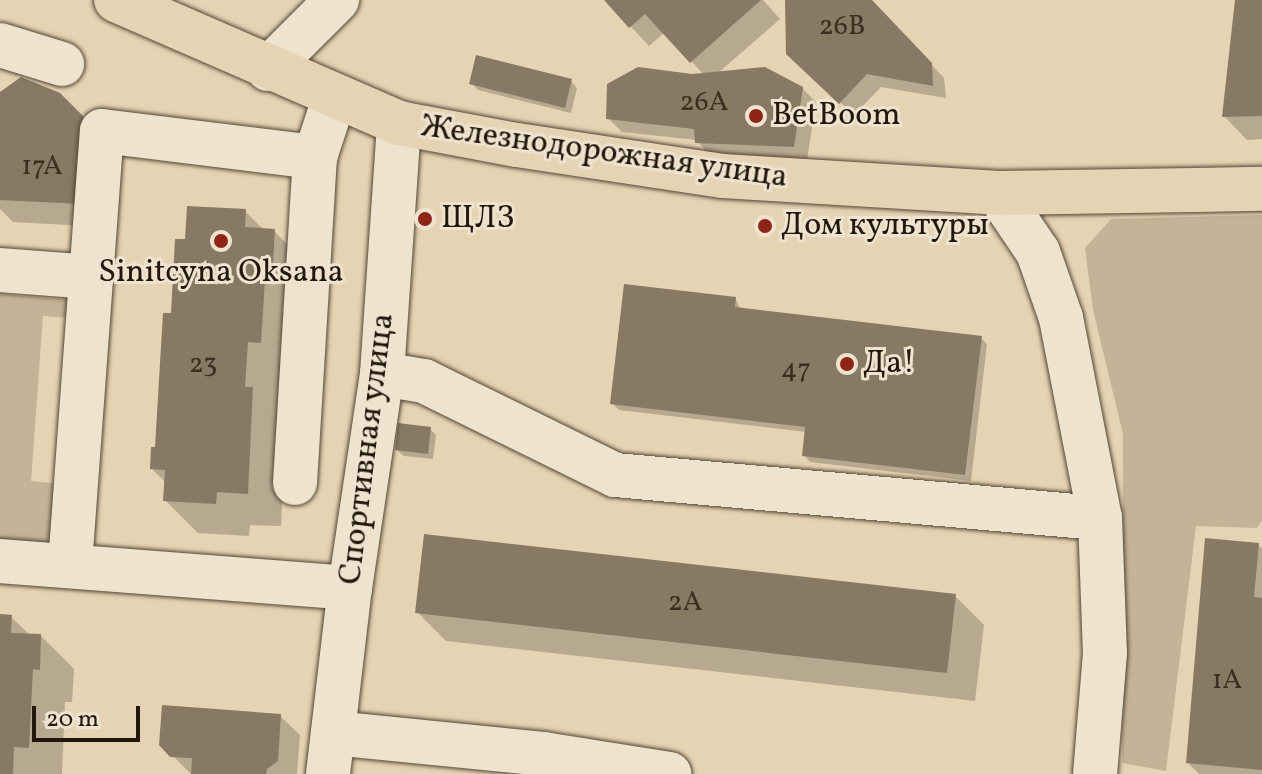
<!DOCTYPE html>
<meta charset="utf-8">
<style>
body{margin:0}
#map{position:relative;width:1262px;height:774px;overflow:hidden;background:#e5d4b3;font-family:Vollkorn,serif}
div>[style]{position:absolute}
[style*='--x']{left:calc(var(--x)*1px);top:calc(var(--y)*1px);width:calc(var(--w)*1px);rotate:calc(var(--a)*1deg)}
.green>*{inset:0;background:#c4b497}
.shadow>*{inset:0;background:#0003}
.building>*{inset:0;background:#877963}
.roads{filter:drop-shadow(0 0 2px #524636) drop-shadow(0 0 2px #524636)}
.minor>*{height:44px;margin:-22px;padding:0 22px;transform-origin:22px;border-radius:22px;background:#eee3ce}
.major>*{height:44px;margin:-22px;padding:0 22px;transform-origin:22px;border-radius:22px;background:#e5d4b3}
.dots>*{width:22px;height:22px;translate:-50% -50%;box-sizing:border-box;border:4px solid #eee3ce;border-radius:50%}
span{translate:-50% -50%;white-space:nowrap;text-align:center;line-height:1.15;-webkit-text-stroke:6px #eee3ce;paint-order:stroke}
.number-label{font-size:28px;color:#3a3022}
.number-label span{-webkit-text-stroke-width:0}
.poi-label{font-size:32px;color:#21170d}
.left{translate:0 -50%;text-align:left}
.street-label{font-size:32px;color:#21170d}
.scale{position:absolute;left:32px;top:706px;width:108px;height:36px;box-sizing:border-box;border:4px solid #21170d;border-top:0;padding-left:10px;font-size:24px;line-height:28px;white-space:nowrap;color:#21170d;-webkit-text-stroke:6px #eee3ce;paint-order:stroke}
</style>
<div id="map">
<div class="green">
<div style="clip-path:polygon(1262px 215px,1262px 520px,1257px 528px,1196px 526px,1166px 771px,1122px 763px,1123px 434px,1093px 310px,1085px 248px,1111px 219px)"></div>
<div style="clip-path:polygon(0 294px,72px 300px,71px 318px,43px 316px,31px 481px,61px 484px,56px 549px,0 545px)"></div>
</div>
<div class="shadow">
<div style="clip-path:polygon(606px 0,763px 0,780px 19px,718px 73px,802px 88px,816px 102px,807px 160px,710px 156px,697px 140px,622px 132px,608px 118px,692px 76px,704px 75px,665px 32px,649px 46px)"></div>
<div style="clip-path:polygon(787px 0,870px 0,944px 78px,946px 98px,881px 87px,854px 115px,802px 67px)"></div>
<div style="clip-path:polygon(1237px 0,1262px 0,1262px 139px,1247px 140px,1224px 116px)"></div>
<div style="clip-path:polygon(571px 81px,577px 88px,571px 113px,478px 90px,471px 83px)"></div>
<div style="clip-path:polygon(0 94px,59px 95px,105px 141px,104px 227px,13px 222px,0 209px)"></div>
<div style="clip-path:polygon(245px 211px,264px 230px,274px 231px,307px 264px,286px 423px,281px 526px,250px 525px,249px 536px,198px 533px,165px 500px,166px 483px,152px 469px,157px 450px,173px 315px,187px 241px)"></div>
<div style="clip-path:polygon(735px 298px,741px 310px,981px 338px,987px 344px,971px 481px,810px 462px,804px 455px,806px 432px,619px 410px,613px 404px)"></div>
<div style="clip-path:polygon(430px 429px,436px 435px,433px 459px,404px 456px,397px 450px)"></div>
<div style="clip-path:polygon(1258px 544px,1262px 549px,1262px 774px,1199px 774px,1188px 763px)"></div>
<div style="clip-path:polygon(955px 596px,984px 625px,975px 701px,446px 641px,417px 612px)"></div>
<div style="clip-path:polygon(0 616px,11px 617px,31px 636px,41px 636px,74px 669px,72px 702px,65px 702px,62px 774px,0 774px)"></div>
<div style="clip-path:polygon(280px 716px,300px 735px,297px 774px,191px 774px,161px 744px)"></div>
</div>
<div class="building">
<div style="clip-path:polygon(604px 0,761px 0,690px 63px,645px 14px,629px 28px)"></div>
<div style="clip-path:polygon(785px 0,872px 0,932px 63px,933px 86px,867px 74px,839px 104px,786px 54px)"></div>
<div style="clip-path:polygon(1235px 0,1262px 0,1262px 116px,1222px 117px)"></div>
<div style="clip-path:polygon(476px 55px,572px 79px,565px 108px,469px 84px)"></div>
<div style="clip-path:polygon(638px 67px,692px 74px,765px 67px,803px 87px,794px 147px,695px 143px,694px 129px,606px 119px,607px 84px)"></div>
<div style="clip-path:polygon(21px 77px,60px 93px,83px 116px,81px 204px,0 200px,0 92px)"></div>
<div style="clip-path:polygon(187px 206px,246px 209px,245px 227px,275px 229px,273px 264px,266px 264px,261px 343px,248px 342px,245px 387px,253px 387px,248px 494px,217px 492px,216px 504px,163px 501px,165px 470px,150px 469px,151px 447px,155px 447px,163px 313px,171px 313px,175px 239px,185px 239px)"></div>
<div style="clip-path:polygon(624px 284px,736px 297px,735px 307px,982px 336px,965px 475px,802px 456px,805px 427px,610px 404px)"></div>
<div style="clip-path:polygon(398px 423px,431px 427px,428px 454px,395px 450px)"></div>
<div style="clip-path:polygon(424px 534px,956px 594px,947px 673px,415px 613px)"></div>
<div style="clip-path:polygon(1205px 538px,1259px 543px,1254px 597px,1262px 598px,1262px 770px,1186px 763px)"></div>
<div style="clip-path:polygon(0 614px,12px 615px,11px 633px,41px 634px,40px 670px,33px 669px,29px 748px,14px 747px,13px 774px,0 774px)"></div>
<div style="clip-path:polygon(162px 705px,281px 714px,278px 761px,267px 769px,266px 774px,191px 774px,192px 758px,170px 757px,159px 745px)"></div>
</div>
<div class="roads">
<div class="minor">
<div style="--x:0;--y:45;--w:65;--a:17"></div>
<div style="--x:268;--y:69;--w:98;--a:-45"></div>
<div style="--x:998;--y:193;--w:71;--a:55.9"></div>
<div style="--x:1038;--y:252;--w:70;--a:70.8"></div>
<div style="--x:1061;--y:318;--w:204;--a:79"></div>
<div style="--x:1100;--y:518;--w:135;--a:87.9"></div>
<div style="--x:1105;--y:653;--w:121;--a:94.7"></div>
<div style="--x:0;--y:270;--w:92;--a:4.4"></div>
<div style="--x:382;--y:374;--w:43;--a:9.5"></div>
<div style="--x:424;--y:381;--w:213;--a:26.2"></div>
<div style="--x:615;--y:475;--w:487;--a:5.1"></div>
<div style="--x:295;--y:483;--w:327;--a:-86.5"></div>
<div style="--x:0;--y:561;--w:351;--a:4.4"></div>
<div style="--x:70;--y:565;--w:435;--a:-85.8"></div>
<div style="--x:102;--y:131;--w:215;--a:7"></div>
<div style="--x:315;--y:157;--w:64;--a:-71.8"></div>
<div style="--x:333;--y:733;--w:211;--a:5.7"></div>
<div style="--x:543;--y:754;--w:128;--a:9"></div>
<div style="--x:328;--y:774;--w:187;--a:-83.3"></div>
<div style="--x:350;--y:588;--w:216;--a:-81.5"></div>
<div style="--x:382;--y:374;--w:252;--a:-86.1"></div>
</div>
<div class="major">
<div style="--x:116;--y:0;--w:309;--a:23.5"></div>
<div style="--x:399;--y:123;--w:120;--a:10.6"></div>
<div style="--x:517;--y:145;--w:208;--a:8.6"></div>
<div style="--x:723;--y:176;--w:276;--a:3.5"></div>
<div style="--x:998;--y:193;--w:264;--a:-0.9"></div>
</div>
</div>
<div class="dots">
<div style="left:756px;top:116px;background:#8f2418"></div>
<div style="left:425px;top:219px;background:#8f2418"></div>
<div style="left:765px;top:226px;background:#8f2418"></div>
<div style="left:221px;top:241px;background:#8f2418"></div>
<div style="left:847px;top:364px;background:#8f2418"></div>
</div>
<div class="number-label">
<span style="left:842px;top:27px">26В</span>
<span style="left:704px;top:103px">26А</span>
<span style="left:42px;top:167px">17А</span>
<span style="left:203px;top:365px">23</span>
<span style="left:796px;top:370px">47</span>
<span style="left:685px;top:603px">2А</span>
<span style="left:1227px;top:681px">1А</span>
</div>
<div class="poi-label">
<span class="left" style="left:772px;top:116px">BetBoom</span>
<span class="left" style="left:441px;top:219px">ЩЛЗ</span>
<span class="left" style="left:781px;top:226px">Дом культуры</span>
<span style="left:221px;top:273px">Sinitcyna Oksana</span>
<span class="left" style="left:863px;top:364px">Да!</span>
</div>
<div class="street-label">
<span style="left:604px;top:153px;rotate:8deg">Железнодорожная улица</span>
<span style="left:368px;top:449px;rotate:-83deg">Спортивная улица</span>
</div>
<div class="scale">20 m</div>
</div>
